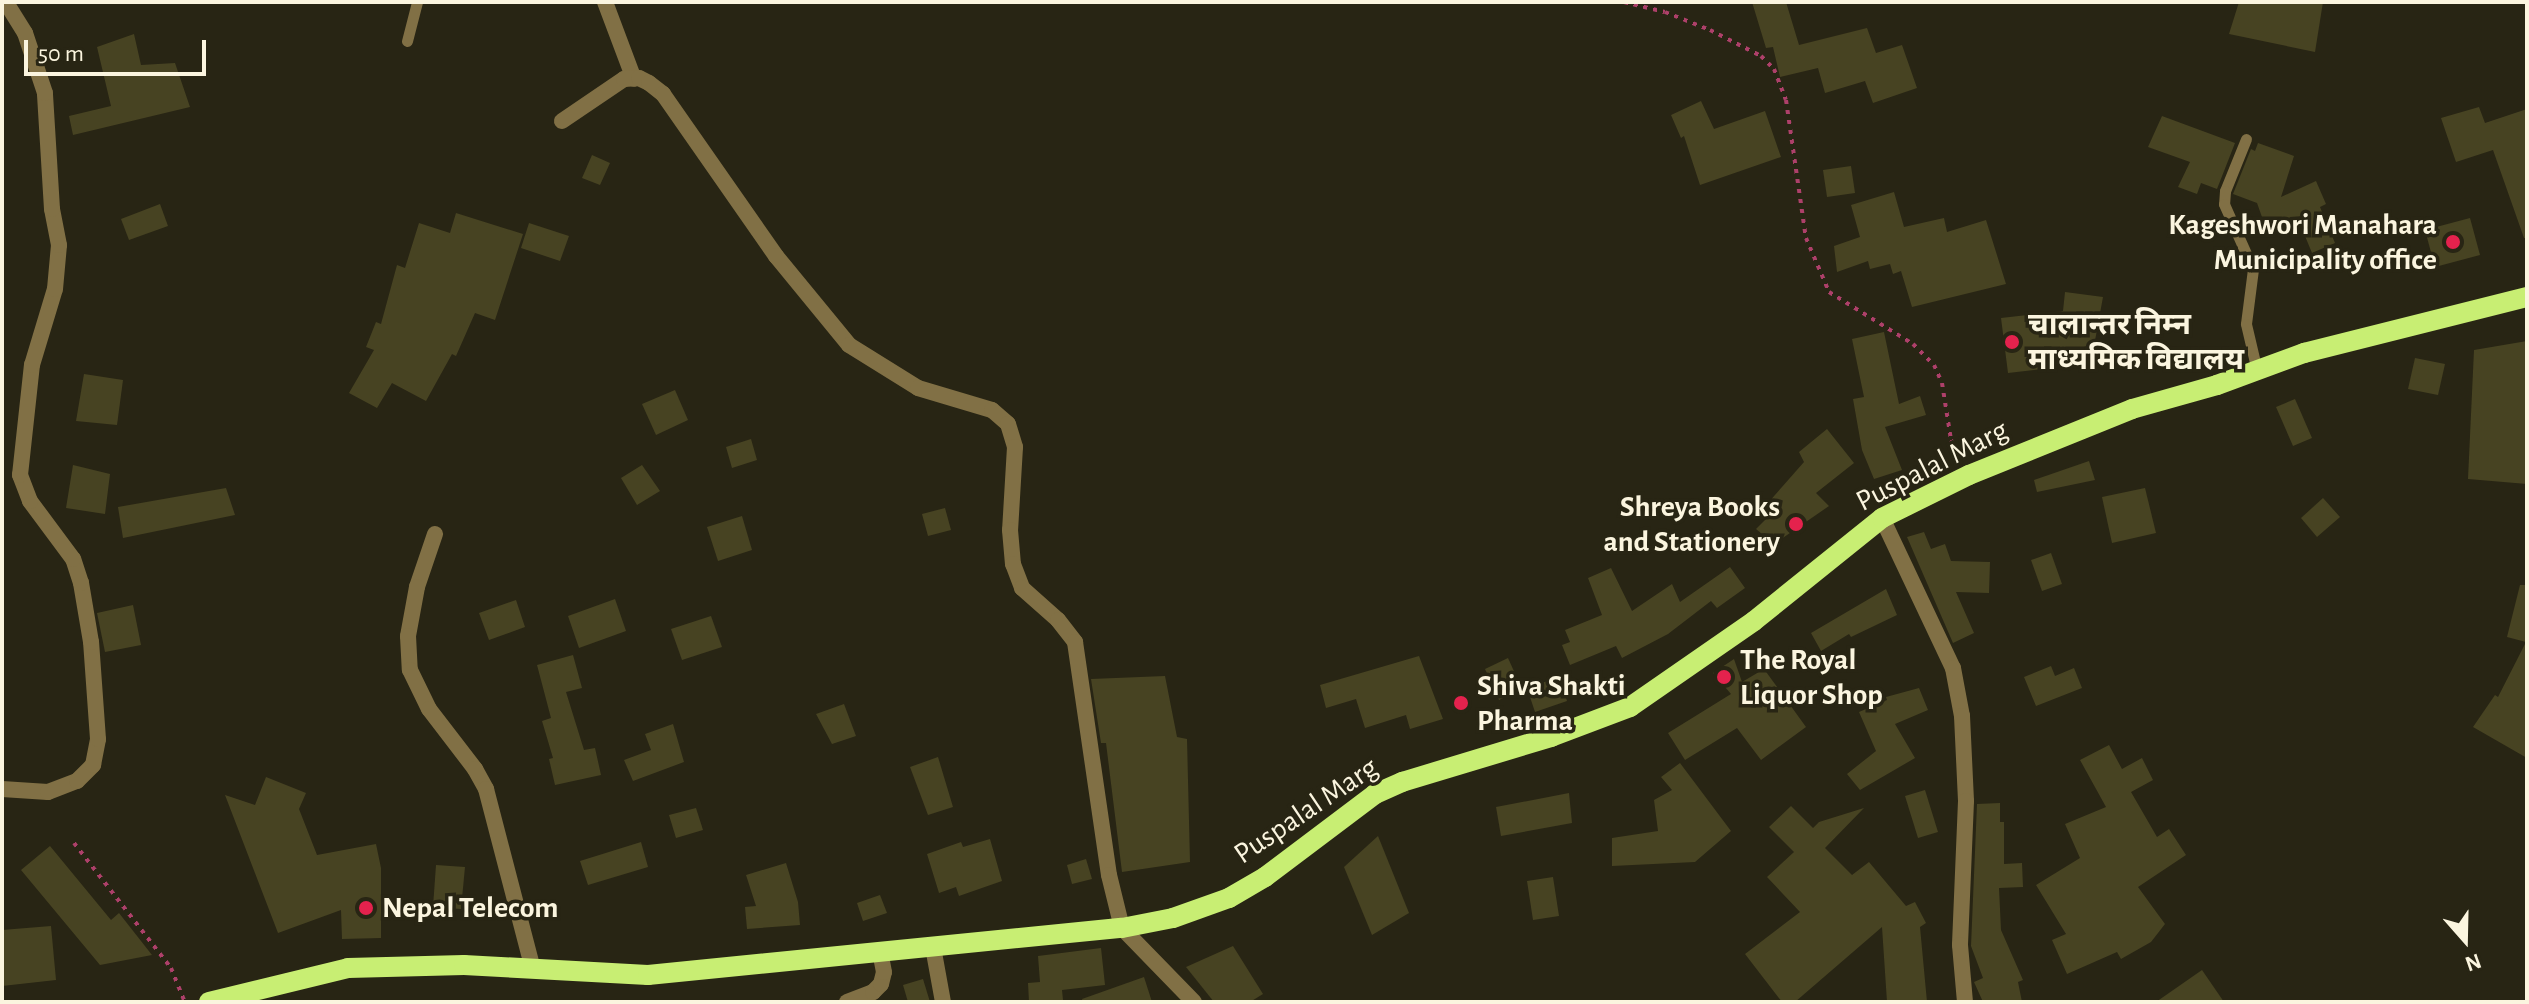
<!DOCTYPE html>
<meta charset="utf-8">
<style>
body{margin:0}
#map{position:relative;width:2529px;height:1004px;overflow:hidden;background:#282514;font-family:"Alegreya Sans","Noto Sans Devanagari",sans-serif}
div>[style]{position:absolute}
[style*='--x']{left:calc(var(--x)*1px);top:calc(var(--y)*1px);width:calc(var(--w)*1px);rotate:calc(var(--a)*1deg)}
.building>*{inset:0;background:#474322}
.path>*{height:4px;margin-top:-2px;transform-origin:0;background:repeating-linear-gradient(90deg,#ae406a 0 4px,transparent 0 10px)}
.lane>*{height:11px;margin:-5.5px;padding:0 5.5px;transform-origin:5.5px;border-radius:5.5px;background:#817045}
.street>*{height:16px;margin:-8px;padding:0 8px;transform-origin:8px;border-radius:8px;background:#817045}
.primary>*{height:20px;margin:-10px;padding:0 10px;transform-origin:10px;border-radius:10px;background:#c8ee73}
.dots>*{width:22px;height:22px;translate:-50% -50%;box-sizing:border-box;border:4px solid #282514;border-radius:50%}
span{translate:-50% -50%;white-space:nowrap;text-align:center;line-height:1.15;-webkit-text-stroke:7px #282514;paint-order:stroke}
.poi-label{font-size:30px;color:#fbf5df;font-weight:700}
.right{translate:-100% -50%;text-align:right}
.left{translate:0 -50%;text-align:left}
.street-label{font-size:30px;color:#fbf5df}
.frame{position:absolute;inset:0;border:4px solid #fbf5df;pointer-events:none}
.north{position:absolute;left:2425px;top:900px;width:80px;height:80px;-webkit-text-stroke:6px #282514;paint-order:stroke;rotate:160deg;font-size:22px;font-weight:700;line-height:32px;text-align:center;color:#fbf5df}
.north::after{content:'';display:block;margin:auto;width:28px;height:36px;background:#fbf5df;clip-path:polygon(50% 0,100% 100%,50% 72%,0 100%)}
.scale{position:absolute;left:24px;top:40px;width:182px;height:36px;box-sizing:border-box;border:4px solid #fbf5df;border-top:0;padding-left:10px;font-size:24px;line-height:28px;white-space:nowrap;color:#fbf5df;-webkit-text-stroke:6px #282514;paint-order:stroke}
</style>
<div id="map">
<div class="building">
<div style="clip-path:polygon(1752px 2px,1786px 2px,1799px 45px,1867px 28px,1876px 53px,1902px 45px,1917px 88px,1873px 103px,1865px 81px,1825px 93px,1818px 68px,1780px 77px,1773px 47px,1766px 48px)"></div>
<div style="clip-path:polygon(2239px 2px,2323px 2px,2315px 52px,2229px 34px)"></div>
<div style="clip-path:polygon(134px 34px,141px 65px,175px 63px,190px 107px,73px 135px,69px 116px,111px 106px,97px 47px)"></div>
<div style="clip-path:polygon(1701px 101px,1714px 129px,1765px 111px,1781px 157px,1700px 185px,1684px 136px,1681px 138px,1671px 115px)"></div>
<div style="clip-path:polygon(2479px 107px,2485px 123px,2527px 109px,2527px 238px,2524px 238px,2493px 150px,2456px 162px,2441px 118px)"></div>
<div style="clip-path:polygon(2162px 116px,2235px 143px,2217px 189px,2201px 183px,2197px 194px,2178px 187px,2190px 162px,2148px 147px)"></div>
<div style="clip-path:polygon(2258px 143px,2294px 156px,2281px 197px,2316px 181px,2326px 204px,2320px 207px,2335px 243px,2312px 253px,2298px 219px,2270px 229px,2268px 234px,2257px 203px,2233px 194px,2251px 149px,2255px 151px)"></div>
<div style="clip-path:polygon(592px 155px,610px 163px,600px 185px,582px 178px)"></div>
<div style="clip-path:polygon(1851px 166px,1855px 193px,1827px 197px,1823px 170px)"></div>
<div style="clip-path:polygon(1894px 192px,1904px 227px,1944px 218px,1947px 232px,1986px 220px,2006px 284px,1912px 307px,1901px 271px,1893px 274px,1890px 264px,1870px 269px,1868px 261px,1837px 272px,1834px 246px,1860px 237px,1851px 205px)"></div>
<div style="clip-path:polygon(160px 204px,168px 226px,129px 240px,121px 219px)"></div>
<div style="clip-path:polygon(456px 213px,523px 234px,495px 320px,475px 313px,456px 356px,452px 354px,426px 401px,392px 383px,377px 408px,349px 393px,374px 350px,366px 347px,376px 322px,381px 324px,397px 265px,405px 268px,419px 223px,450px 233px)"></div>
<div style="clip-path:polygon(2470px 218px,2480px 255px,2435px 267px,2425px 230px)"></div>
<div style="clip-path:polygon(529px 223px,569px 236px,560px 261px,521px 248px)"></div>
<div style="clip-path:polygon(2065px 292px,2103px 297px,2092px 357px,2041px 352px,2043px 369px,2008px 373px,2001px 318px,2063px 311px)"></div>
<div style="clip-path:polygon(1884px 332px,1899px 404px,1920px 396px,1926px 415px,1885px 427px,1902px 470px,1874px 479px,1862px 450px,1853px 399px,1864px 397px,1852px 339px)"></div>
<div style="clip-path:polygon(2527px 341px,2527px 484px,2468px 479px,2474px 350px)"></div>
<div style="clip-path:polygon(2415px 358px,2445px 364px,2438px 395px,2408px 389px)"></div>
<div style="clip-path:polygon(84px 374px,123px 380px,117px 425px,76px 421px)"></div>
<div style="clip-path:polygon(675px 390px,688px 420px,656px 435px,642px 404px)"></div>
<div style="clip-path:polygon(2295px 399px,2312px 438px,2293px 446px,2276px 407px)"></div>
<div style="clip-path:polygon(1827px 429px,1854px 463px,1816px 493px,1829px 506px,1774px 544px,1756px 529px,1773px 512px,1768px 503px,1804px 462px,1799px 452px)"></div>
<div style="clip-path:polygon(751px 439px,757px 460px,732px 468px,726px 447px)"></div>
<div style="clip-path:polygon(2089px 461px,2095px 480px,2037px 492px,2034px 480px)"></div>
<div style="clip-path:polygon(73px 465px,110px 474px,105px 514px,66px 508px)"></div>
<div style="clip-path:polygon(642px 465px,660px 491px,637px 505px,621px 478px)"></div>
<div style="clip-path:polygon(226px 488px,235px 515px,123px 538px,118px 507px)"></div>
<div style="clip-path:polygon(2145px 488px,2156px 533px,2112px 543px,2102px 497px)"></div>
<div style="clip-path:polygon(2323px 498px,2340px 517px,2317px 537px,2301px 518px)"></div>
<div style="clip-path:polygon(945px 508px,951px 530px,928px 536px,922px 514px)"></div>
<div style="clip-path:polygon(742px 516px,752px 550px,718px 561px,707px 527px)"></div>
<div style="clip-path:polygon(1924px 532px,1931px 549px,1945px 544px,1951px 561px,1990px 562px,1989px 593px,1956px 592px,1974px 633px,1953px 643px,1907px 537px)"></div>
<div style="clip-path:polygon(2051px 553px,2062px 584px,2042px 591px,2031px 560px)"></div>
<div style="clip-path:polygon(1730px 567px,1745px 588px,1717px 608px,1711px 601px,1668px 634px,1622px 658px,1616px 646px,1570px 665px,1562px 645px,1570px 642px,1565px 630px,1602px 615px,1588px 578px,1611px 568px,1632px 611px,1672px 584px,1680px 602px)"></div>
<div style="clip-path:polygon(2520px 585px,2527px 585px,2527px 758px,2473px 727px,2495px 695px,2498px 697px,2526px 642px,2507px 637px)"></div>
<div style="clip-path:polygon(1886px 589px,1897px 615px,1851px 637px,1849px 634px,1821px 651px,1811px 633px)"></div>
<div style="clip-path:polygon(615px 599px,626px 631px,579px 648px,568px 616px)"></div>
<div style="clip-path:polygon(516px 600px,525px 627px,489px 640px,479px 613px)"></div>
<div style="clip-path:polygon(133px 605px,141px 645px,105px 652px,97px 613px)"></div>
<div style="clip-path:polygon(711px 616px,722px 647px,682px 660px,671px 629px)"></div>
<div style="clip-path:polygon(573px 655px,582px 688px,566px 692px,584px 750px,595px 748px,601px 775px,555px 785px,549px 759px,553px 758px,542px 721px,551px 718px,537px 665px)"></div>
<div style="clip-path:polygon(1419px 656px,1443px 719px,1410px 729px,1406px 715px,1365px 728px,1356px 699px,1326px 708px,1320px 685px)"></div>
<div style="clip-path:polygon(1508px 658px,1522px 689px,1499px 700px,1485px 669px)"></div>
<div style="clip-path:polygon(1734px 659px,1742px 682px,1764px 669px,1806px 727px,1761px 760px,1737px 728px,1685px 760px,1668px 733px,1731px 694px,1713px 673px)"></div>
<div style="clip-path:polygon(2051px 666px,2055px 676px,2074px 668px,2082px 688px,2036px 706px,2024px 677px)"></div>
<div style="clip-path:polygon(1165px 676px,1177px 737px,1187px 739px,1190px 862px,1122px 872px,1106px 743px,1101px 743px,1091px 679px)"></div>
<div style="clip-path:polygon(1559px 677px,1567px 701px,1535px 712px,1527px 688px)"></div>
<div style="clip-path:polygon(1919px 688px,1928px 710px,1895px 724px,1915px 758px,1860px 790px,1847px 774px,1876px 751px,1859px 712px,1887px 700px,1886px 697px)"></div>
<div style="clip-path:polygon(844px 704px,856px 736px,832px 744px,816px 714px)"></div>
<div style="clip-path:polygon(673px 724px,684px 762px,633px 781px,624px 760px,651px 750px,645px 734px)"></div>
<div style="clip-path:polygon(2109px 745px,2122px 769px,2142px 758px,2153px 780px,2131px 792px,2157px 837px,2169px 829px,2186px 855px,2138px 887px,2165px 924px,2151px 942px,2121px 959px,2117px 952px,2067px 974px,2052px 940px,2066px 934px,2036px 885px,2080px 858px,2065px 824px,2106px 807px,2080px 760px)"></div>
<div style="clip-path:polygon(938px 757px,953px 807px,928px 815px,910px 767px)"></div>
<div style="clip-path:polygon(1680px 763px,1731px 831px,1695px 862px,1612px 866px,1612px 838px,1658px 831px,1654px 800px,1672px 790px,1661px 777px)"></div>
<div style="clip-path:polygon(266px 777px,306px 793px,299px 809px,317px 855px,376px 844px,381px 868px,381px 938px,342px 939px,341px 910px,278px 933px,225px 795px,255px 805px)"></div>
<div style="clip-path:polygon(1925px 790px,1938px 832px,1918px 838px,1905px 796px)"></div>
<div style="clip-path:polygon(1569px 793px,1572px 823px,1501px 836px,1496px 807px)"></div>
<div style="clip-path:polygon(2000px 803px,2000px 822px,2004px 822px,2004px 864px,2022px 863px,2023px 887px,1999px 888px,2001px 930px,2023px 980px,2018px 982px,2022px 1002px,1983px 1002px,1974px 982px,1983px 978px,1971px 946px,1977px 804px)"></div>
<div style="clip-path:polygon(1791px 806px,1813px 828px,1819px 822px,1864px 808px,1825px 848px,1852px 875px,1869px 862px,1906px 906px,1915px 902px,1926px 923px,1920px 927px,1927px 1002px,1887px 1002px,1882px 927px,1795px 1002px,1782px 1002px,1745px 954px,1800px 912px,1767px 877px,1794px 852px,1769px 827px)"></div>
<div style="clip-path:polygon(696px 808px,703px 830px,676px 838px,669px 815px)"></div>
<div style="clip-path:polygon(1378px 836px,1409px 913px,1372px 935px,1344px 867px)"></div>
<div style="clip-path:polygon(990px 839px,1002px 881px,959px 896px,956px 887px,939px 893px,927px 854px,961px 842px,963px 847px)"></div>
<div style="clip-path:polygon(641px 842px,648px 867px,588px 885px,580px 861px)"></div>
<div style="clip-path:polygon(50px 846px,111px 920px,119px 913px,152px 955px,100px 965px,21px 870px)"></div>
<div style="clip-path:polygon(1086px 859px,1092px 879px,1072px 884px,1067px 865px)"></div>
<div style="clip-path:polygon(786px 863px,798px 902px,800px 925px,747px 929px,745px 907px,756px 906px,746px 875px)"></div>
<div style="clip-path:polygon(436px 865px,465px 867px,461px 909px,433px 907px)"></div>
<div style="clip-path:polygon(1553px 877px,1559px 916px,1533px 920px,1527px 881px)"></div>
<div style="clip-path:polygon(880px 895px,887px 913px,863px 921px,857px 903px)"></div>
<div style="clip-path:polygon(51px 926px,56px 980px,2px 986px,2px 930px)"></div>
<div style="clip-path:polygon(1233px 946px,1263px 994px,1250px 1002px,1214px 1002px,1186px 967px)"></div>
<div style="clip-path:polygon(1101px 948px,1105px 985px,1062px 990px,1063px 1000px,1029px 1002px,1028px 983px,1040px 982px,1038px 956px)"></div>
<div style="clip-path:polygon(2202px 970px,2224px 1002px,2156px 1002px)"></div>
<div style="clip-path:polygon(1144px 977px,1152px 1002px,1083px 1002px,1082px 999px)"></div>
<div style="clip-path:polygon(923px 979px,930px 1002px,908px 1002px,903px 985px)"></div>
</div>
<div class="path">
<div style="--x:1624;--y:2;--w:42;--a:13.7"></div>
<div style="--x:1665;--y:12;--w:48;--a:21.8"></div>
<div style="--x:1710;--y:30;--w:57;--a:27"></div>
<div style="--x:1761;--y:56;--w:18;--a:45"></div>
<div style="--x:1774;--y:69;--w:33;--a:69"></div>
<div style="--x:1786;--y:100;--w:139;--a:81.8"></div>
<div style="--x:1806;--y:238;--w:59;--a:66.9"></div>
<div style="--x:1829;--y:292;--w:99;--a:31.8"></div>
<div style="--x:1913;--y:344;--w:30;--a:45"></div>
<div style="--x:1934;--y:365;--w:20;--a:66"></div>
<div style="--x:1942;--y:383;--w:58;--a:81"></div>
<div style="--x:1951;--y:440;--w:17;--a:62"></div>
<div style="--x:74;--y:843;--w:158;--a:52.2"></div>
<div style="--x:171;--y:968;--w:37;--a:68"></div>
</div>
<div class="lane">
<div style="--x:407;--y:41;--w:40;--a:-75.6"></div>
<div style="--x:2246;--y:139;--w:56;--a:112"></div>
<div style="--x:2225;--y:191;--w:13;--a:94"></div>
<div style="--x:2224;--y:204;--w:71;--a:66"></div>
<div style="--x:2253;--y:269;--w:55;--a:97.3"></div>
<div style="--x:2246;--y:324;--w:48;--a:76.8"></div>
</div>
<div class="street">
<div style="--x:605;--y:2;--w:82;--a:69.4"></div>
<div style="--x:562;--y:121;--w:75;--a:-34.1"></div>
<div style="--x:624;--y:79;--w:15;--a:-4"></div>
<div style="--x:639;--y:78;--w:11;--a:27"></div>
<div style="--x:649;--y:83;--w:18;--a:38"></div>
<div style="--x:663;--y:94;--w:198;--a:55.1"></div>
<div style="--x:776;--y:256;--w:115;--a:50.6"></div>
<div style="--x:849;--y:345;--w:81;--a:31.9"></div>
<div style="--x:918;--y:388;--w:77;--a:16.6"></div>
<div style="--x:992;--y:410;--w:21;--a:41"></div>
<div style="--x:1008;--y:424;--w:24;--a:73"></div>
<div style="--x:1015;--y:447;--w:83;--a:93.4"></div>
<div style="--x:1010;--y:530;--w:34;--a:85"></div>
<div style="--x:1013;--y:564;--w:26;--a:69"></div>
<div style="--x:1022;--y:588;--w:48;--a:41.6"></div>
<div style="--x:1058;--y:620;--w:28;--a:52"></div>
<div style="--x:1075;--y:642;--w:235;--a:81.7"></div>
<div style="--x:1109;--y:875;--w:55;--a:76.2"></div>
<div style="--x:1122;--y:928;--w:103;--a:45.8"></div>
<div style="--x:1882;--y:518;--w:166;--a:64.7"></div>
<div style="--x:1953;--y:668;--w:49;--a:79.4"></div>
<div style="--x:1962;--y:716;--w:85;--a:87.3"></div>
<div style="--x:1966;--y:801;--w:144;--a:92.4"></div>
<div style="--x:1960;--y:945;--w:57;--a:85"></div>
<div style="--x:435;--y:534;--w:56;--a:108.8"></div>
<div style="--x:417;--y:587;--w:50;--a:100.4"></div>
<div style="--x:408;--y:636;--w:34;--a:87"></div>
<div style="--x:410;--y:670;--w:43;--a:64"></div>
<div style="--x:429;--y:709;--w:76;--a:52.5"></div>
<div style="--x:475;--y:769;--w:23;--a:61"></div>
<div style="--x:486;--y:789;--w:186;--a:75.4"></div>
<div style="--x:2;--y:789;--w:46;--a:3.7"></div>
<div style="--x:48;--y:792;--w:31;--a:-21"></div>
<div style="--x:77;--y:781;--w:23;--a:-45"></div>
<div style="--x:93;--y:765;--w:26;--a:-79"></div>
<div style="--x:98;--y:739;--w:97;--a:-94.1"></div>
<div style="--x:91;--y:642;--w:60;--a:-99.6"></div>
<div style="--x:81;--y:583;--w:25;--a:-108"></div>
<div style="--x:73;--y:559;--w:72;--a:-126.6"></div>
<div style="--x:30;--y:501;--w:28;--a:-111"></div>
<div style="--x:20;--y:475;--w:111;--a:-83.8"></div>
<div style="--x:32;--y:365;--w:79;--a:-73.2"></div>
<div style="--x:55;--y:289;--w:44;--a:-84.8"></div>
<div style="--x:59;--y:245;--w:37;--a:-101"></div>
<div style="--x:52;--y:209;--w:116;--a:-93.5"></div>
<div style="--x:45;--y:93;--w:63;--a:-108.4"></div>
<div style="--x:25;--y:33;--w:36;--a:-122"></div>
<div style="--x:933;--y:947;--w:56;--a:79.7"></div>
<div style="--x:847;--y:1002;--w:28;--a:-21"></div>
<div style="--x:873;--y:992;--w:11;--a:-45"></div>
<div style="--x:881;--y:984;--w:12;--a:-76"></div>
<div style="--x:884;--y:972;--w:21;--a:-101"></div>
</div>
<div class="primary">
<div style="--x:209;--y:1002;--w:143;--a:-13.7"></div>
<div style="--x:348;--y:968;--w:116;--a:-1.5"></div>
<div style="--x:464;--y:965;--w:184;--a:3.1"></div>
<div style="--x:648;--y:975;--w:476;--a:-5.7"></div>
<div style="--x:1122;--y:928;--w:52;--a:-11.1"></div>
<div style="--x:1173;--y:918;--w:59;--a:-19.7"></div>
<div style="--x:1229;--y:898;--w:42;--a:-30.3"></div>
<div style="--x:1265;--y:877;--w:138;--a:-37"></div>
<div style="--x:1375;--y:794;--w:30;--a:-24"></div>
<div style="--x:1402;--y:782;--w:156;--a:-16.8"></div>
<div style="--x:1551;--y:737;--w:85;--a:-20.8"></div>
<div style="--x:1630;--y:707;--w:151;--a:-34.7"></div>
<div style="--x:1754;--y:621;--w:164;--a:-38.8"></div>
<div style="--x:1882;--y:518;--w:97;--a:-26.3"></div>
<div style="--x:1969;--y:475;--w:176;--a:-22"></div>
<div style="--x:2132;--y:409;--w:88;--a:-15.8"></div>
<div style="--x:2217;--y:385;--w:93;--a:-20.2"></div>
<div style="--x:2304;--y:353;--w:230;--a:-14.1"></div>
</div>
<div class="dots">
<div style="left:2453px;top:242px;background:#e4224d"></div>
<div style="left:2012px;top:342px;background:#e4224d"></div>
<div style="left:1796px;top:524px;background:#e4224d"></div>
<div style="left:1724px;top:677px;background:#e4224d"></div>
<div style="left:1461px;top:703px;background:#e4224d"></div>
<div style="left:366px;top:908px;background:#e4224d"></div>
</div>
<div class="poi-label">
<span class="right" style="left:2437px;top:242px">Kageshwori Manahara<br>Municipality office</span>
<span class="left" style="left:2028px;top:342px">चालान्तर निम्न<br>माध्यमिक विद्यालय</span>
<span class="right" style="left:1780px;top:524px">Shreya Books<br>and Stationery</span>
<span class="left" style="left:1740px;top:677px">The Royal<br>Liquor Shop</span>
<span class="left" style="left:1477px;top:703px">Shiva Shakti<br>Pharma</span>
<span class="left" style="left:382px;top:908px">Nepal Telecom</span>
</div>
<div class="street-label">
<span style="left:1932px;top:466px;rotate:-27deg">Puspalal Marg</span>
<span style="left:1306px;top:811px;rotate:-34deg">Puspalal Marg</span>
</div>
<div class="frame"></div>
<div class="north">N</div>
<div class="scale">50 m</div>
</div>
